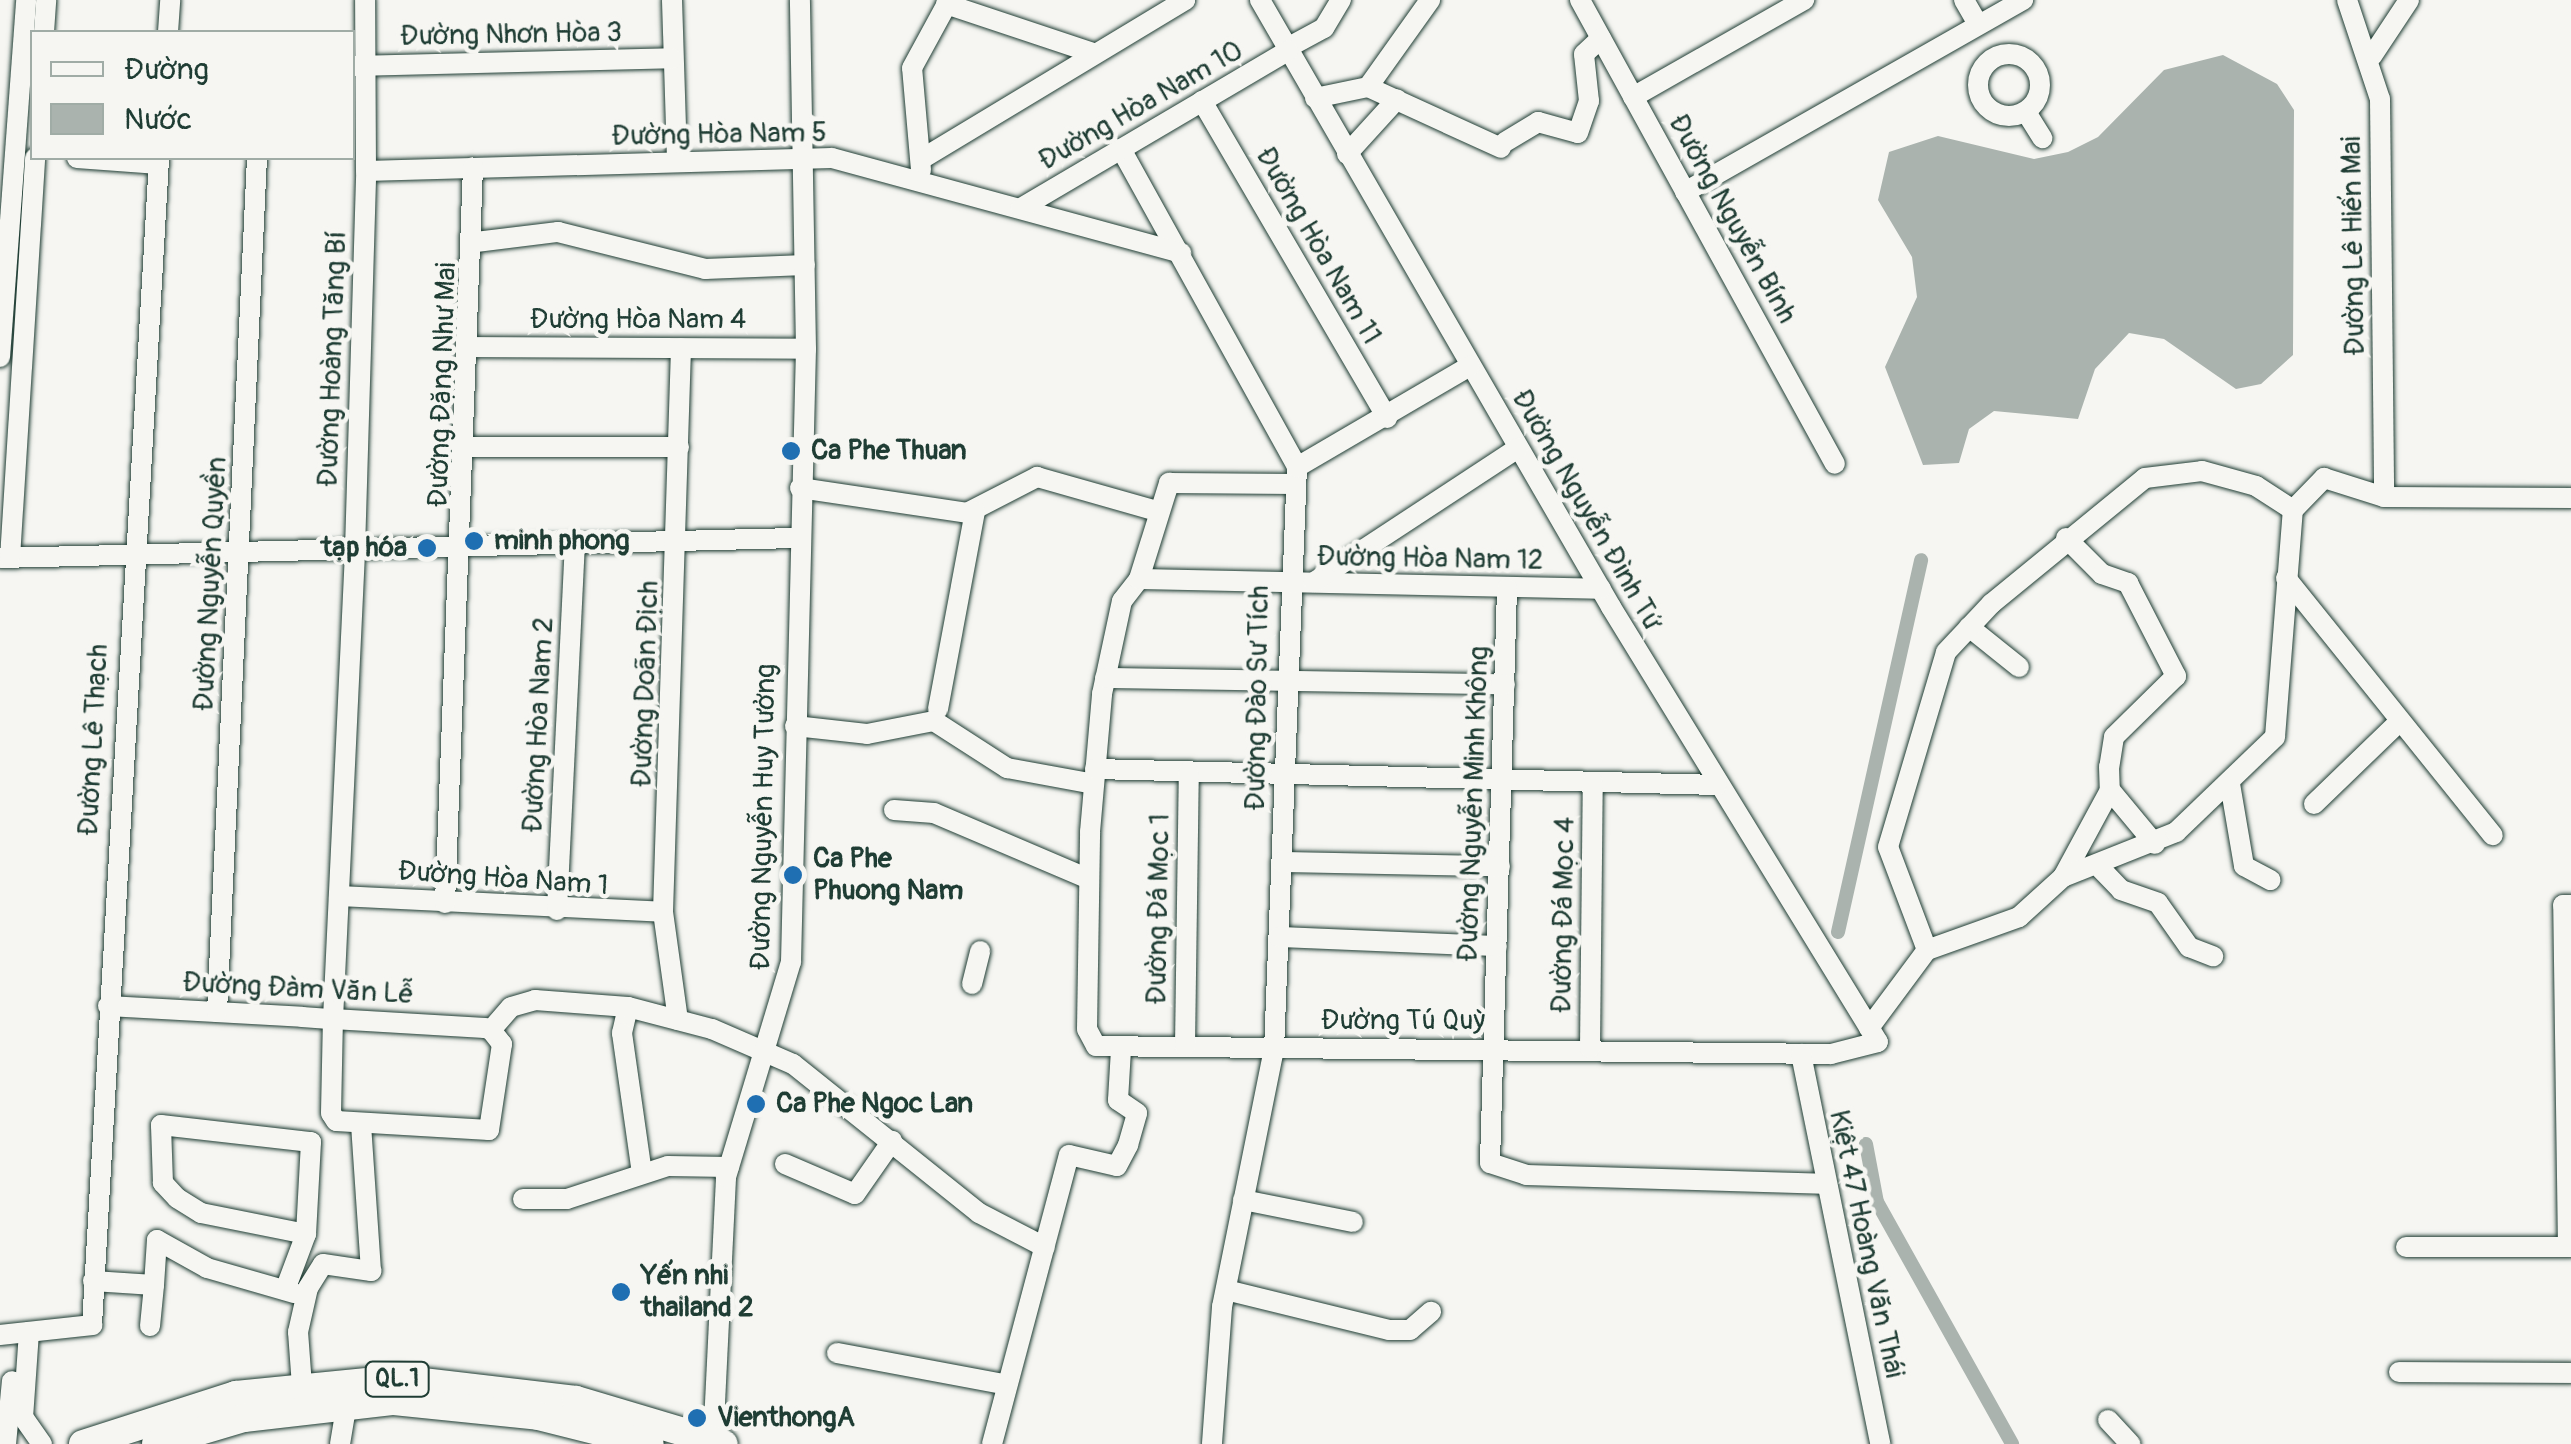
<!DOCTYPE html>
<meta charset="utf-8">
<style>
body{margin:0}
#map{position:relative;width:2571px;height:1444px;overflow:hidden;background:#f6f6f2;font-family:Pangolin,sans-serif}
div>[style]{position:absolute}
[style*='--x']{left:calc(var(--x)*1px);top:calc(var(--y)*1px);width:calc(var(--w)*1px);rotate:calc(var(--a)*1deg)}
.water>*{inset:0;background:#aab3ae}
.canal>*{height:14px;margin:-7px;padding:0 7px;transform-origin:7px;border-radius:7px;background:#aab3ae}
.roads{filter:drop-shadow(0 0 2px #1f3d34) drop-shadow(0 0 2px #1f3d34)}
.minor>*{height:20px;margin:-10px;padding:0 10px;transform-origin:10px;border-radius:10px;background:#f6f6f2}
.minor>.ring{margin:-10px;padding:0;box-sizing:content-box;background:none;border:20px solid #f6f6f2;border-radius:50%}
.highway>*{height:28px;margin:-14px;padding:0 14px;transform-origin:14px;border-radius:14px;background:#f6f6f2}
.dots>*{width:28px;height:28px;translate:-50% -50%;box-sizing:border-box;border:5px solid #f6f6f2;border-radius:50%}
span{translate:-50% -50%;white-space:nowrap;text-align:center;line-height:1.15;-webkit-text-stroke:9px #f6f6f2;paint-order:stroke}
.shield-label span{padding:2px 8px;background:#f6f6f2;border:2px solid;border-radius:8px;-webkit-text-stroke-width:0}
.shield-label{font-size:25px;color:#1f3d34;font-weight:700}
.street-label{font-size:28px;color:#1f3d34}
.poi-label{font-size:28px;color:#1f3d34;font-weight:700}
.left{translate:0 -50%;text-align:left}
.right{translate:-100% -50%;text-align:right}
.legend{position:absolute;left:30px;top:30px;width:325px;height:130px;box-sizing:border-box;background:#f6f6f2;border:2px solid #a0aca6;margin:0;padding:12px 18px;list-style:none;font-size:30px;color:#1f3d34}
.legend li{display:flex;align-items:center;gap:20px;height:50px}
.legend b{width:50px;border:2px solid #a0aca6}
</style>
<div id="map">
<div class="water">
<div style="clip-path:polygon(2223px 55px,2277px 84px,2294px 110px,2293px 355px,2261px 384px,2236px 389px,2164px 339px,2129px 333px,2095px 369px,2078px 419px,1994px 411px,1969px 429px,1959px 463px,1923px 465px,1885px 367px,1917px 297px,1912px 257px,1878px 200px,1889px 152px,1938px 136px,2034px 159px,2068px 152px,2098px 137px,2164px 70px)"></div>
</div>
<div class="canal">
<div style="--x:1838;--y:932;--w:381;--a:-77.4"></div>
<div style="--x:1866;--y:1144;--w:59;--a:79.3"></div>
<div style="--x:1877;--y:1202;--w:277;--a:60.8"></div>
</div>
<div class="roads">
<div class="minor">
<div style="--x:672;--y:0;--w:161;--a:88.2"></div>
<div style="--x:1260;--y:0;--w:701;--a:59.96"></div>
<div style="--x:1611;--y:607;--w:510;--a:58.46"></div>
<div style="--x:1878;--y:1042;--w:49;--a:165.7"></div>
<div style="--x:1831;--y:1054;--w:735;--a:-179.38"></div>
<div style="--x:1096;--y:1046;--w:19;--a:-118"></div>
<div style="--x:1087;--y:1029;--w:197;--a:-89.1"></div>
<div style="--x:1090;--y:832;--w:139;--a:-85"></div>
<div style="--x:1102;--y:694;--w:95;--a:-77.9"></div>
<div style="--x:1122;--y:601;--w:28;--a:-52"></div>
<div style="--x:1139;--y:579;--w:101;--a:-72.6"></div>
<div style="--x:1169;--y:483;--w:126;--a:0.5"></div>
<div style="--x:1580;--y:0;--w:529;--a:61.21"></div>
<div style="--x:1964;--y:0;--w:28;--a:60"></div>
<div style="--x:2347;--y:0;--w:104;--a:71.6"></div>
<div style="--x:2380;--y:99;--w:398;--a:89.4"></div>
<div style="--x:946;--y:4;--w:155;--a:18.4"></div>
<div style="--x:44;--y:32;--w:32;--a:-86"></div>
<div style="--x:168;--y:32;--w:32;--a:-86"></div>
<div style="--x:1287;--y:48;--w:42;--a:-28.4"></div>
<div style="--x:1324;--y:28;--w:33;--a:-59"></div>
<div class="ring" style="left:1978px;top:54px;width:42px;height:42px"></div>
<div style="--x:2372;--y:56;--w:67;--a:-56.5"></div>
<div style="--x:354;--y:66;--w:318;--a:-1.4"></div>
<div style="--x:1368;--y:87;--w:107;--a:-54.5"></div>
<div style="--x:1633;--y:97;--w:197;--a:-29.6"></div>
<div style="--x:1315;--y:98;--w:54;--a:-11.7"></div>
<div style="--x:1368;--y:87;--w:146;--a:24.6"></div>
<div style="--x:1202;--y:101;--w:367;--a:59.7"></div>
<div style="--x:2026;--y:112;--w:31;--a:58"></div>
<div style="--x:1505;--y:142;--w:39;--a:-31"></div>
<div style="--x:1538;--y:122;--w:41;--a:15.4"></div>
<div style="--x:1578;--y:133;--w:34;--a:-71"></div>
<div style="--x:1589;--y:101;--w:47;--a:-96.1"></div>
<div style="--x:1584;--y:54;--w:23;--a:-43"></div>
<div style="--x:1121;--y:149;--w:363;--a:61"></div>
<div style="--x:1297;--y:467;--w:582;--a:92.26"></div>
<div style="--x:1274;--y:1049;--w:263;--a:101.4"></div>
<div style="--x:1222;--y:1307;--w:137;--a:94.2"></div>
<div style="--x:1347;--y:154;--w:74;--a:-47.7"></div>
<div style="--x:925;--y:157;--w:304;--a:-31.1"></div>
<div style="--x:77;--y:158;--w:82;--a:4.2"></div>
<div style="--x:921;--y:170;--w:102;--a:-95"></div>
<div style="--x:912;--y:68;--w:77;--a:-61.4"></div>
<div style="--x:366;--y:171;--w:466;--a:-1.6"></div>
<div style="--x:832;--y:158;--w:362;--a:15.2"></div>
<div style="--x:1685;--y:192;--w:389;--a:-29.6"></div>
<div style="--x:1021;--y:208;--w:310;--a:-30.5"></div>
<div style="--x:476;--y:242;--w:83;--a:-7"></div>
<div style="--x:558;--y:232;--w:152;--a:14.1"></div>
<div style="--x:705;--y:269;--w:100;--a:-2.3"></div>
<div style="--x:470;--y:347;--w:336;--a:0.3"></div>
<div style="--x:0;--y:357;--w:358;--a:-85.8"></div>
<div style="--x:468;--y:447;--w:211;--a:0"></div>
<div style="--x:1297;--y:467;--w:200;--a:-30.3"></div>
<div style="--x:800;--y:488;--w:169;--a:8.5"></div>
<div style="--x:967;--y:513;--w:79;--a:-27.2"></div>
<div style="--x:1037;--y:477;--w:125;--a:15.8"></div>
<div style="--x:2066;--y:538;--w:51;--a:45"></div>
<div style="--x:2102;--y:574;--w:28;--a:19"></div>
<div style="--x:2128;--y:583;--w:105;--a:62.7"></div>
<div style="--x:2176;--y:676;--w:87;--a:135.5"></div>
<div style="--x:2114;--y:737;--w:30;--a:99"></div>
<div style="--x:2109;--y:767;--w:23;--a:88"></div>
<div style="--x:2110;--y:790;--w:70;--a:50.2"></div>
<div style="--x:0;--y:558;--w:798;--a:-1.44"></div>
<div style="--x:10;--y:558;--w:401;--a:-86.4"></div>
<div style="--x:2286;--y:578;--w:330;--a:51.2"></div>
<div style="--x:1139;--y:579;--w:462;--a:1.2"></div>
<div style="--x:1314;--y:582;--w:244;--a:-33.3"></div>
<div style="--x:1507;--y:589;--w:574;--a:91.7"></div>
<div style="--x:1490;--y:1163;--w:38;--a:18"></div>
<div style="--x:1526;--y:1175;--w:297;--a:1.7"></div>
<div style="--x:1969;--y:627;--w:64;--a:38.7"></div>
<div style="--x:1105;--y:678;--w:400;--a:0.9"></div>
<div style="--x:938;--y:709;--w:201;--a:-79.4"></div>
<div style="--x:795;--y:726;--w:72;--a:6.3"></div>
<div style="--x:867;--y:734;--w:68;--a:-11"></div>
<div style="--x:934;--y:721;--w:87;--a:32.8"></div>
<div style="--x:1007;--y:768;--w:88;--a:10.4"></div>
<div style="--x:1095;--y:769;--w:622;--a:1.47"></div>
<div style="--x:2230;--y:784;--w:83;--a:80.3"></div>
<div style="--x:2244;--y:866;--w:30;--a:28"></div>
<div style="--x:2314;--y:804;--w:117;--a:-44"></div>
<div style="--x:894;--y:810;--w:40;--a:4.3"></div>
<div style="--x:934;--y:813;--w:168;--a:23.1"></div>
<div style="--x:1282;--y:862;--w:218;--a:1.1"></div>
<div style="--x:2101;--y:869;--w:29;--a:46"></div>
<div style="--x:2121;--y:890;--w:39;--a:19"></div>
<div style="--x:2158;--y:903;--w:54;--a:54.8"></div>
<div style="--x:2189;--y:947;--w:26;--a:21"></div>
<div style="--x:2063;--y:877;--w:99;--a:-61.6"></div>
<div style="--x:339;--y:896;--w:324;--a:2.8"></div>
<div style="--x:445;--y:903;--w:736;--a:-87.82"></div>
<div style="--x:557;--y:910;--w:368;--a:-87.2"></div>
<div style="--x:1279;--y:937;--w:218;--a:2.4"></div>
<div style="--x:1927;--y:950;--w:98;--a:-19.7"></div>
<div style="--x:2019;--y:917;--w:59;--a:-42.3"></div>
<div style="--x:2063;--y:877;--w:122;--a:-21.7"></div>
<div style="--x:2176;--y:832;--w:137;--a:-43.8"></div>
<div style="--x:2275;--y:737;--w:228;--a:-85.5"></div>
<div style="--x:2293;--y:510;--w:45;--a:-45.9"></div>
<div style="--x:2324;--y:478;--w:63;--a:17.6"></div>
<div style="--x:2384;--y:497;--w:187;--a:0.3"></div>
<div style="--x:972;--y:984;--w:34;--a:-76"></div>
<div style="--x:108;--y:1006;--w:194;--a:3.2"></div>
<div style="--x:302;--y:1017;--w:31;--a:4"></div>
<div style="--x:333;--y:1019;--w:152;--a:3.4"></div>
<div style="--x:485;--y:1028;--w:6;--a:18"></div>
<div style="--x:491;--y:1030;--w:18;--a:52"></div>
<div style="--x:502;--y:1044;--w:87;--a:98.6"></div>
<div style="--x:489;--y:1130;--w:153;--a:-176.6"></div>
<div style="--x:336;--y:1121;--w:9;--a:-122"></div>
<div style="--x:331;--y:1113;--w:94;--a:-88.8"></div>
<div style="--x:333;--y:1019;--w:470;--a:-87.3"></div>
<div style="--x:355;--y:550;--w:379;--a:-88.3"></div>
<div style="--x:366;--y:171;--w:171;--a:-90.3"></div>
<div style="--x:628;--y:1007;--w:27;--a:103"></div>
<div style="--x:622;--y:1033;--w:141;--a:81.9"></div>
<div style="--x:217;--y:1012;--w:855;--a:-87.32"></div>
<div style="--x:678;--y:1020;--w:109;--a:-97.9"></div>
<div style="--x:663;--y:912;--w:564;--a:-88.17"></div>
<div style="--x:1869;--y:1028;--w:97;--a:-53.4"></div>
<div style="--x:1927;--y:950;--w:110;--a:-110.7"></div>
<div style="--x:1888;--y:847;--w:203;--a:-73.4"></div>
<div style="--x:1946;--y:652;--w:66;--a:-46.8"></div>
<div style="--x:1991;--y:604;--w:199;--a:-39.3"></div>
<div style="--x:2145;--y:478;--w:57;--a:-7"></div>
<div style="--x:2202;--y:471;--w:56;--a:15.5"></div>
<div style="--x:2256;--y:486;--w:44;--a:33"></div>
<div style="--x:491;--y:1030;--w:30;--a:-49"></div>
<div style="--x:511;--y:1007;--w:25;--a:-16"></div>
<div style="--x:535;--y:1000;--w:93;--a:4.3"></div>
<div style="--x:628;--y:1007;--w:87;--a:14.7"></div>
<div style="--x:712;--y:1029;--w:88;--a:23.4"></div>
<div style="--x:793;--y:1064;--w:238;--a:38.7"></div>
<div style="--x:979;--y:1213;--w:74;--a:27.3"></div>
<div style="--x:1185;--y:1046;--w:274;--a:-89.2"></div>
<div style="--x:1590;--y:1048;--w:266;--a:-89.4"></div>
<div style="--x:1801;--y:1054;--w:398;--a:78.5"></div>
<div style="--x:785;--y:1164;--w:76;--a:23.2"></div>
<div style="--x:855;--y:1194;--w:65;--a:-55.1"></div>
<div style="--x:523;--y:1199;--w:44;--a:0"></div>
<div style="--x:567;--y:1199;--w:106;--a:-18.1"></div>
<div style="--x:668;--y:1166;--w:61;--a:0.9"></div>
<div style="--x:1243;--y:1200;--w:112;--a:11.3"></div>
<div style="--x:157;--y:1240;--w:57;--a:29.2"></div>
<div style="--x:207;--y:1268;--w:91;--a:16"></div>
<div style="--x:2406;--y:1247;--w:165;--a:0"></div>
<div style="--x:2568;--y:1247;--w:342;--a:-90.8"></div>
<div style="--x:2563;--y:905;--w:8;--a:0"></div>
<div style="--x:93;--y:1281;--w:61;--a:3.8"></div>
<div style="--x:154;--y:1285;--w:45;--a:-86.2"></div>
<div style="--x:285;--y:1290;--w:60;--a:-69.4"></div>
<div style="--x:306;--y:1234;--w:107;--a:-168.7"></div>
<div style="--x:201;--y:1213;--w:28;--a:-148"></div>
<div style="--x:177;--y:1198;--w:21;--a:-133"></div>
<div style="--x:163;--y:1183;--w:58;--a:-92"></div>
<div style="--x:161;--y:1125;--w:151;--a:6.5"></div>
<div style="--x:311;--y:1142;--w:92;--a:93.1"></div>
<div style="--x:1226;--y:1290;--w:168;--a:13.8"></div>
<div style="--x:1389;--y:1330;--w:21;--a:0"></div>
<div style="--x:1410;--y:1330;--w:28;--a:-41"></div>
<div style="--x:150;--y:1326;--w:41;--a:-84.4"></div>
<div style="--x:29;--y:1332;--w:85;--a:94"></div>
<div style="--x:23;--y:1417;--w:33;--a:55"></div>
<div style="--x:0;--y:1335;--w:93;--a:-6.2"></div>
<div style="--x:92;--y:1325;--w:1169;--a:-86.71"></div>
<div style="--x:837;--y:1353;--w:169;--a:10.6"></div>
<div style="--x:2399;--y:1372;--w:172;--a:0.3"></div>
<div style="--x:302;--y:1386;--w:54;--a:-94.2"></div>
<div style="--x:298;--y:1332;--w:45;--a:-77.2"></div>
<div style="--x:308;--y:1288;--w:28;--a:-58"></div>
<div style="--x:323;--y:1264;--w:49;--a:8.3"></div>
<div style="--x:371;--y:1271;--w:148;--a:-93.9"></div>
<div style="--x:2108;--y:1420;--w:33;--a:47"></div>
<div style="--x:6;--y:1444;--w:63;--a:-84.6"></div>
<div style="--x:340;--y:1444;--w:43;--a:-80.5"></div>
<div style="--x:713;--y:1444;--w:267;--a:-87.2"></div>
<div style="--x:726;--y:1177;--w:225;--a:-73.2"></div>
<div style="--x:791;--y:962;--w:613;--a:-88.6"></div>
<div style="--x:806;--y:349;--w:349;--a:-91"></div>
<div style="--x:992;--y:1444;--w:299;--a:-75.1"></div>
<div style="--x:1069;--y:1155;--w:49;--a:12.9"></div>
<div style="--x:1117;--y:1166;--w:24;--a:-62"></div>
<div style="--x:1128;--y:1145;--w:33;--a:-74"></div>
<div style="--x:1137;--y:1113;--w:23;--a:-146"></div>
<div style="--x:1118;--y:1100;--w:51;--a:-86.6"></div>
</div>
<div class="highway">
<div style="--x:83;--y:1444;--w:161;--a:-17.8"></div>
<div style="--x:236;--y:1395;--w:162;--a:-5.7"></div>
<div style="--x:397;--y:1379;--w:180;--a:6.7"></div>
<div style="--x:576;--y:1400;--w:154;--a:16.6"></div>
<div style="--x:156;--y:1444;--w:92;--a:-16.5"></div>
<div style="--x:244;--y:1418;--w:151;--a:-6.5"></div>
<div style="--x:394;--y:1401;--w:145;--a:5.9"></div>
<div style="--x:538;--y:1416;--w:115;--a:14"></div>
</div>
</div>
<div class="dots">
<div style="left:791px;top:451px;background:#1f6fb2"></div>
<div style="left:474px;top:541px;background:#1f6fb2"></div>
<div style="left:427px;top:548px;background:#1f6fb2"></div>
<div style="left:793px;top:875px;background:#1f6fb2"></div>
<div style="left:756px;top:1104px;background:#1f6fb2"></div>
<div style="left:621px;top:1292px;background:#1f6fb2"></div>
<div style="left:697px;top:1418px;background:#1f6fb2"></div>
</div>
<div class="shield-label">
<span style="left:397px;top:1379px">QL.1</span>
</div>
<div class="street-label">
<span style="left:511px;top:35px;rotate:-1deg">Đường Nhơn Hòa 3</span>
<span style="left:1141px;top:106px;rotate:-30deg">Đường Hòa Nam 10</span>
<span style="left:719px;top:135px;rotate:-1deg">Đường Hòa Nam 5</span>
<span style="left:1732px;top:219px;rotate:61deg">Đường Nguyễn Bính</span>
<span style="left:1318px;top:246px;rotate:60deg">Đường Hòa Nam 11</span>
<span style="left:2354px;top:246px;rotate:-91deg">Đường Lê Hiến Mai</span>
<span style="left:638px;top:320px">Đường Hòa Nam 4</span>
<span style="left:333px;top:359px;rotate:-88deg">Đường Hoàng Tăng Bí</span>
<span style="left:443px;top:385px;rotate:-88deg">Đường Đặng Như Mai</span>
<span style="left:1587px;top:511px;rotate:60deg">Đường Nguyễn Đình Tứ</span>
<span style="left:1430px;top:559px;rotate:1deg">Đường Hòa Nam 12</span>
<span style="left:211px;top:584px;rotate:-87deg">Đường Nguyễn Quyền</span>
<span style="left:646px;top:684px;rotate:-88deg">Đường Doãn Địch</span>
<span style="left:1258px;top:698px;rotate:-89deg">Đường Đào Sư Tích</span>
<span style="left:539px;top:725px;rotate:-87deg">Đường Hòa Nam 2</span>
<span style="left:94px;top:740px;rotate:-87deg">Đường Lê Thạch</span>
<span style="left:1474px;top:804px;rotate:-88deg">Đường Nguyễn Minh Không</span>
<span style="left:764px;top:817px;rotate:-89deg">Đường Nguyễn Huy Tưởng</span>
<span style="left:503px;top:879px;rotate:4deg">Đường Hòa Nam 1</span>
<span style="left:1159px;top:909px;rotate:-89deg">Đường Đá Mọc 1</span>
<span style="left:1564px;top:915px;rotate:-89deg">Đường Đá Mọc 4</span>
<span style="left:298px;top:989px;rotate:3deg">Đường Đàm Văn Lễ</span>
<span style="left:1403px;top:1021px">Đường Tú Quỳ</span>
<span style="left:1866px;top:1244px;rotate:78deg">Kiệt 47 Hoàng Văn Thái</span>
</div>
<div class="poi-label">
<span class="left" style="left:811px;top:451px">Ca Phe Thuan</span>
<span class="left" style="left:494px;top:541px">minh phong</span>
<span class="right" style="left:407px;top:548px">tạp hóa</span>
<span class="left" style="left:813px;top:875px">Ca Phe<br>Phuong Nam</span>
<span class="left" style="left:776px;top:1104px">Ca Phe Ngoc Lan</span>
<span class="left" style="left:641px;top:1292px">Yến nhi<br>thailand 2</span>
<span class="left" style="left:717px;top:1418px">VienthongA</span>
</div>
<ul class="legend">
<li><b style="height:12px;background:#f6f6f2"></b>Đường</li>
<li><b style="height:28px;background:#aab3ae"></b>Nước</li>
</ul>
</div>
